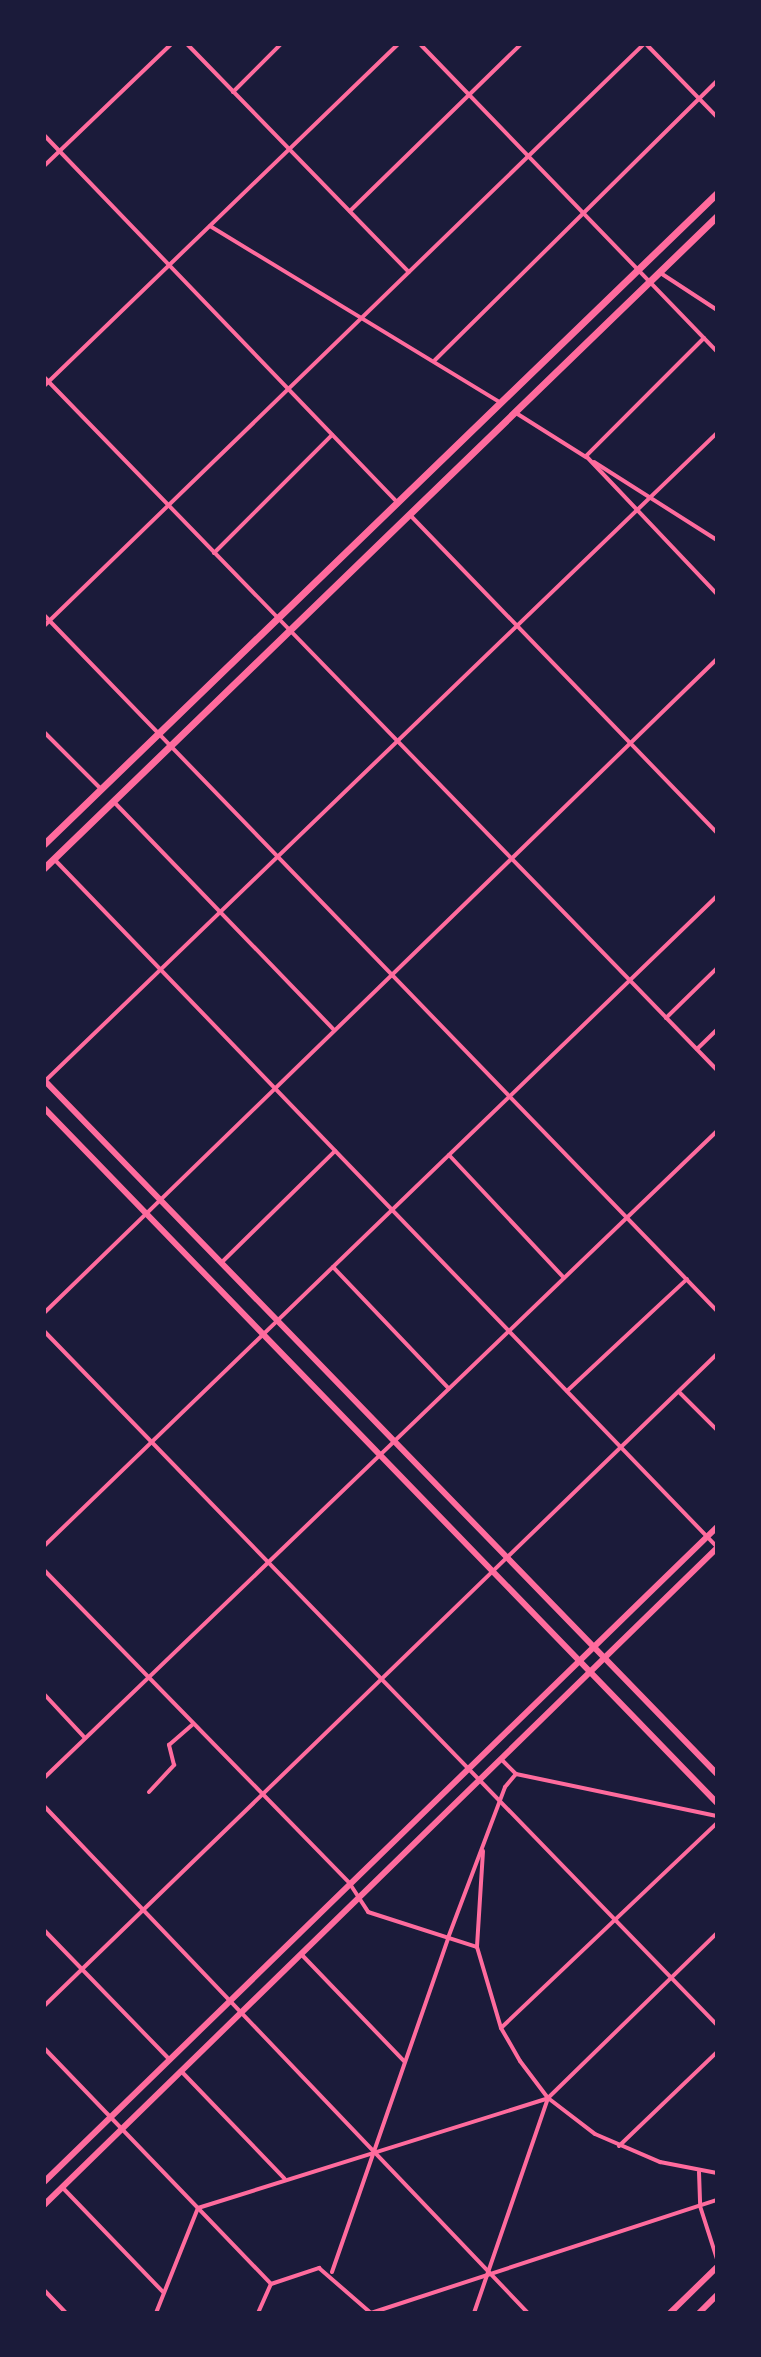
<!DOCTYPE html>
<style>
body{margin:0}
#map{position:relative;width:761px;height:2357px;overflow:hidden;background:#1b1b3a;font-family:"Work Sans",sans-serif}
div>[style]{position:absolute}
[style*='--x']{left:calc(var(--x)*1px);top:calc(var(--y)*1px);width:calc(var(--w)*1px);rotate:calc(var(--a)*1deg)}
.minor>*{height:4px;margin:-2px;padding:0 2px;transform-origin:2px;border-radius:2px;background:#ff6b9d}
.secondary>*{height:6px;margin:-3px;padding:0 3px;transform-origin:3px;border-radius:3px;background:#ff6b9d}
.primary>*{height:7px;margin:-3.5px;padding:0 3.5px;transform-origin:3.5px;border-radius:3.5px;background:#ff6b9d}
span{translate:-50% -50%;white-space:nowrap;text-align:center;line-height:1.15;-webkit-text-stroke:7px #1b1b3a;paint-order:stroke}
.frame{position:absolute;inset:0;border:46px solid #1b1b3a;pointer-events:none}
</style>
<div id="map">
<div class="minor">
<div style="--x:187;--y:44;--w:318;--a:45.8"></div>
<div style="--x:420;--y:44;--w:428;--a:46"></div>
<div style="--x:646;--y:44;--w:102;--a:45.8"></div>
<div style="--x:233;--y:92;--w:68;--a:-45"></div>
<div style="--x:44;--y:135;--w:509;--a:46.11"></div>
<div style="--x:44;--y:166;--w:176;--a:-43.8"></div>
<div style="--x:350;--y:211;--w:239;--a:-44.3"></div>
<div style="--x:210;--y:226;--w:339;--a:31.3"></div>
<div style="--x:659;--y:272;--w:69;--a:33.2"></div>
<div style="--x:704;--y:338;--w:167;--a:135"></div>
<div style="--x:586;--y:456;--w:190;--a:46.5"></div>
<div style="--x:435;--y:360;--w:397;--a:-44.7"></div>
<div style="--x:44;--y:377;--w:966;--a:45.84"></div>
<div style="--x:44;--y:386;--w:492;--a:-44"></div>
<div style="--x:516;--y:413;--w:83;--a:32.2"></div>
<div style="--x:594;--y:462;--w:146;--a:32.4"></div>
<div style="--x:410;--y:515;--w:442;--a:46"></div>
<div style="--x:214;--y:553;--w:167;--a:-45"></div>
<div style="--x:44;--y:615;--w:968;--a:45.96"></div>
<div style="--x:44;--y:626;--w:836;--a:-44.13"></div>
<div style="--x:44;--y:732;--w:81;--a:45"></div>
<div style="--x:114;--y:802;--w:317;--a:46"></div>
<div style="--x:54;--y:859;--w:955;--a:46.06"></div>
<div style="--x:666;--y:1018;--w:71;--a:-44.4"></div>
<div style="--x:697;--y:1049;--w:28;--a:-44"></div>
<div style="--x:45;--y:1081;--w:934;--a:-43.96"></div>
<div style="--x:449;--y:1155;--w:168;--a:46.9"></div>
<div style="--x:221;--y:1263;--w:160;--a:-44.5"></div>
<div style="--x:333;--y:1267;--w:168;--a:46.4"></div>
<div style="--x:44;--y:1313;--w:938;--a:-44.18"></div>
<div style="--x:44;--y:1331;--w:967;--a:45.88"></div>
<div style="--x:567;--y:1391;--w:164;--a:-43"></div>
<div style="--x:679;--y:1392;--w:54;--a:45"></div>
<div style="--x:44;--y:1546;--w:936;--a:-44"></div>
<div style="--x:44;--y:1570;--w:438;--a:45.7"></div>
<div style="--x:350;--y:1884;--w:33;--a:57"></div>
<div style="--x:368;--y:1912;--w:114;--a:17.8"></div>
<div style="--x:44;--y:1694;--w:60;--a:47"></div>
<div style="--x:502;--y:1760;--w:20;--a:45"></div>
<div style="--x:516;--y:1774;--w:205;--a:11.8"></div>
<div style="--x:44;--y:1778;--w:934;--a:-43.87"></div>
<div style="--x:149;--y:1792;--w:37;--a:-47"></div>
<div style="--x:174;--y:1765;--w:21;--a:-104"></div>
<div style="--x:169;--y:1745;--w:32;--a:-41"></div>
<div style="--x:44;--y:1806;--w:701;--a:46.33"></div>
<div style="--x:483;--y:1851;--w:96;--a:93.6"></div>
<div style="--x:477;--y:1947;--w:84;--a:73.5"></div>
<div style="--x:501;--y:2028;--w:38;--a:60"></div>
<div style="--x:520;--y:2061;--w:46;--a:52.9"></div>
<div style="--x:548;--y:2098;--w:59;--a:37.5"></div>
<div style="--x:595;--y:2134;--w:71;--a:23.3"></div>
<div style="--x:660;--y:2162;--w:58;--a:10.9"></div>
<div style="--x:44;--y:1930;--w:180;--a:45.9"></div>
<div style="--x:301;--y:1954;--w:149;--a:46.1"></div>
<div style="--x:44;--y:2006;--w:937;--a:-44.09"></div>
<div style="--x:501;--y:2028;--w:298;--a:-43.5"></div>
<div style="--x:44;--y:2048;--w:327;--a:46.1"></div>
<div style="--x:181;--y:2071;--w:149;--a:46.1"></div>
<div style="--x:619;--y:2146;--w:136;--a:-43.8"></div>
<div style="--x:699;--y:2172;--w:34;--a:88"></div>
<div style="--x:700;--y:2206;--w:56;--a:72.2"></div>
<div style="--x:62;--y:2187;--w:146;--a:46.1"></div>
<div style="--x:332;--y:2272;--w:354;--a:-70.8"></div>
<div style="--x:448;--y:1938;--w:161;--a:-69.3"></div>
<div style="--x:505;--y:1787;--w:17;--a:-50"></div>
<div style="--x:44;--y:2290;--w:32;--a:46"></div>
<div style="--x:156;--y:2313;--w:113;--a:-68.2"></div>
<div style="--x:198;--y:2208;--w:367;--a:-17.4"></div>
<div style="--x:258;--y:2313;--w:32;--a:-66"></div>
<div style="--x:271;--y:2284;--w:51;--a:-18.4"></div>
<div style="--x:319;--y:2268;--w:69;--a:40.9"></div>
<div style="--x:371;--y:2313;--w:364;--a:-18.1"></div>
<div style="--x:474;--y:2313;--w:227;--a:-71"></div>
<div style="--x:548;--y:2098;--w:236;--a:-44.3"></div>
</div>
<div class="secondary">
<div style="--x:44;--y:1080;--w:967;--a:45.88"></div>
<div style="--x:44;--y:1108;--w:967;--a:45.92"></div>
<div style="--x:44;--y:2182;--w:939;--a:-44.22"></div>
<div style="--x:44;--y:2205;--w:941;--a:-44.31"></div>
<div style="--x:670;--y:2313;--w:66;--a:-44.4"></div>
<div style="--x:699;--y:2313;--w:25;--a:-45"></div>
</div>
<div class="primary">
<div style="--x:44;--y:844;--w:936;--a:-44.05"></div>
<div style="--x:44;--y:868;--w:937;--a:-44.09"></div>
</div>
<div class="frame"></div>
</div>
